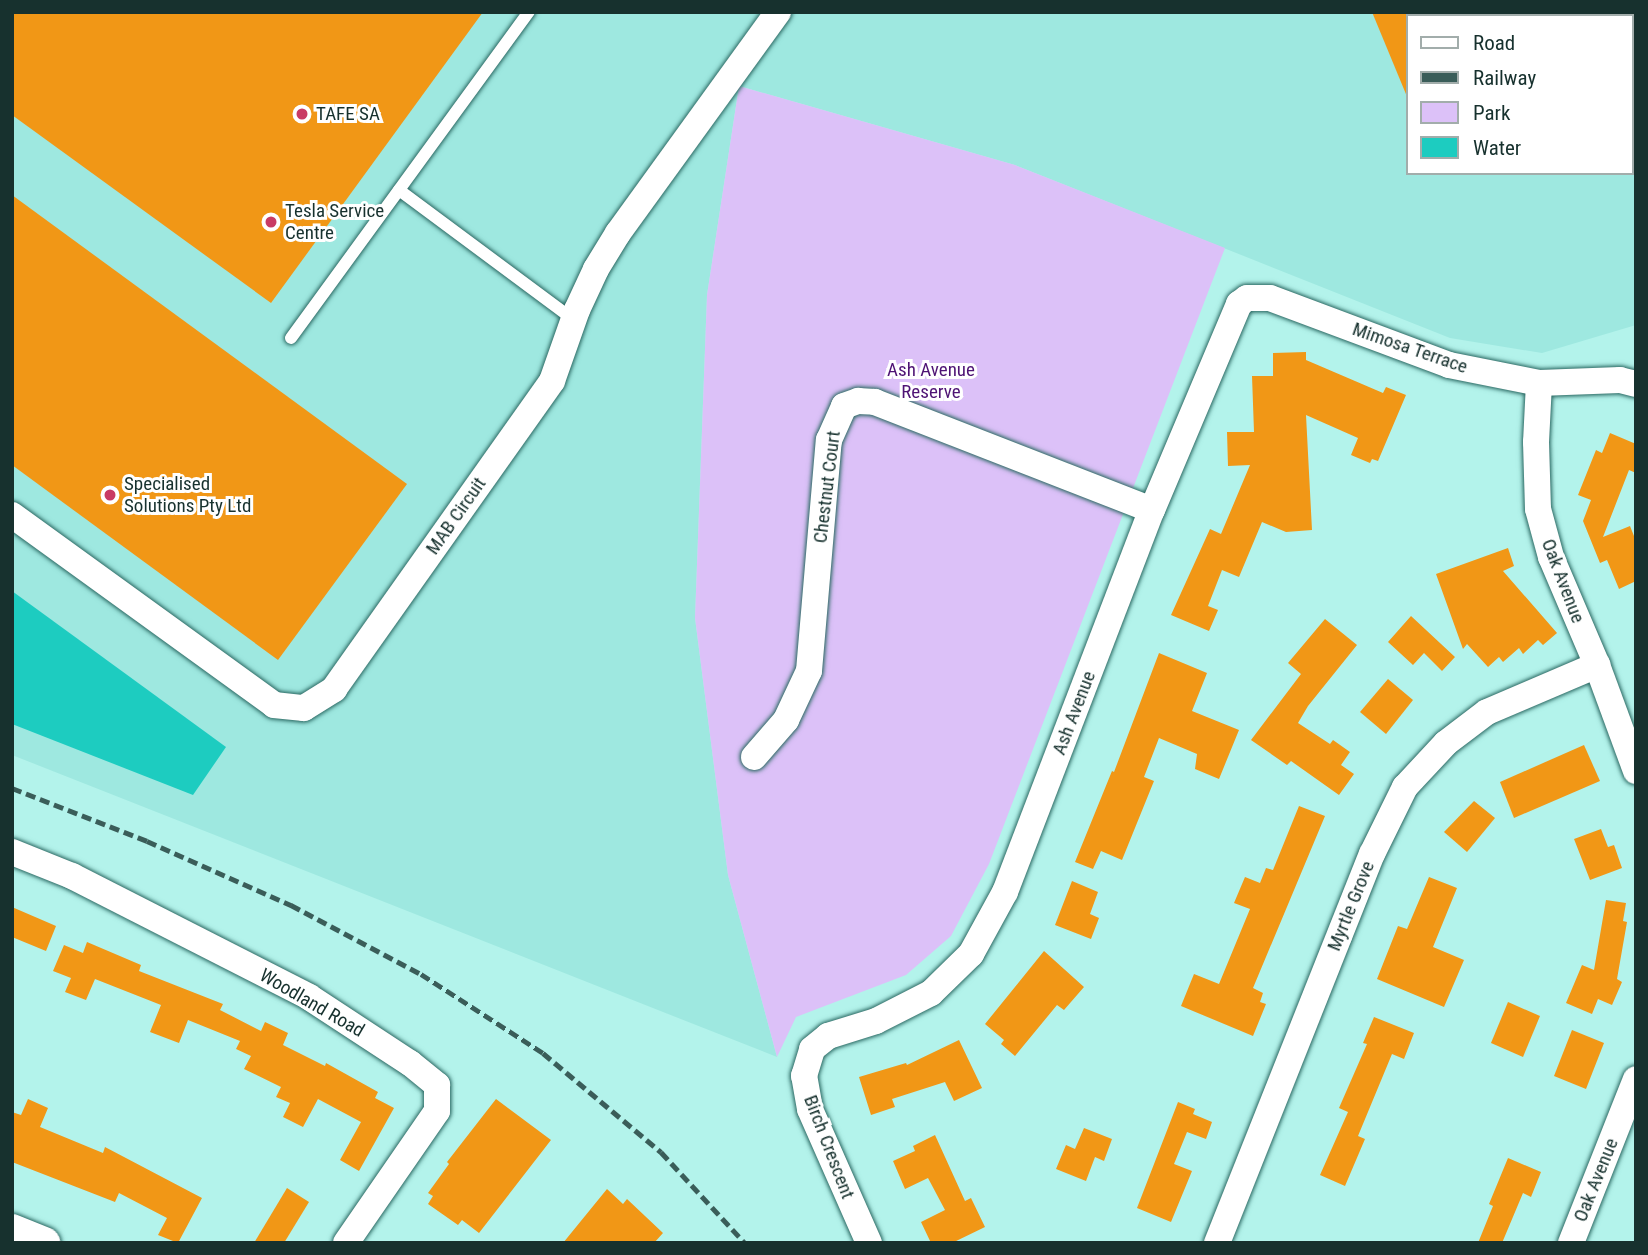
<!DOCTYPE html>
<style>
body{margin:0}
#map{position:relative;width:1648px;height:1255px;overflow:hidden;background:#b3f3eb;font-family:"Roboto Condensed",sans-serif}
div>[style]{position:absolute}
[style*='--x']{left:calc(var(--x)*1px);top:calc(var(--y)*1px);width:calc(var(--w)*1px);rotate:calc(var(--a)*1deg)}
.built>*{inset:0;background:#9ee8e0}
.green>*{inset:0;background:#dcc1f8}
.water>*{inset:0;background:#1dccc0}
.building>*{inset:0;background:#f19716}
.roads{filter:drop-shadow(0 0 2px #2a6862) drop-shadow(0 0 2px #2a6862)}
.service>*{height:12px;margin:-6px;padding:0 6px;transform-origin:6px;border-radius:6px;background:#fff}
.minor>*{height:26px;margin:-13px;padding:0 13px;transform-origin:13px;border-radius:13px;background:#fff}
.tertiary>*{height:32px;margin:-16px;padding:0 16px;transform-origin:16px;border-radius:16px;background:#fff}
.rail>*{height:5px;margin-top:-2.5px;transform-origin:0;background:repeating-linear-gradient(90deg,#3a5d59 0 10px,transparent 0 15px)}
.dots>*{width:19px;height:19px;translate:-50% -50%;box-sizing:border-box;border:4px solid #fff;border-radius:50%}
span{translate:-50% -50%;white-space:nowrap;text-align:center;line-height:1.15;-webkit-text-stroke:6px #fff;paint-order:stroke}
.poi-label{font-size:19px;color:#17312e}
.left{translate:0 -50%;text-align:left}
.street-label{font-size:19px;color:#17312e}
.park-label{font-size:19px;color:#4e1374}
.frame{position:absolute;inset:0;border:14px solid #17312e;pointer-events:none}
.legend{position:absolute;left:1406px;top:14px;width:228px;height:161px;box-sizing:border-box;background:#fff;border:2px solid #a2adab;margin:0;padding:9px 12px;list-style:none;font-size:21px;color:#17312e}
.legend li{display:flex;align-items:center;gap:14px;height:35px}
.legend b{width:35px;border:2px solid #a2adab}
</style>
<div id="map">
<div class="built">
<div style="clip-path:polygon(evenodd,12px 12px,1636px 12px,1636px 325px,1542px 353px,1450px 338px,1015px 165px,739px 86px,707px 295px,695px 618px,728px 875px,777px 1057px,12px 755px,12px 12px,1408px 16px,1632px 16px,1632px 173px,1408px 173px,1408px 16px)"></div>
</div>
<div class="green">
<div style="clip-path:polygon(739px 86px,1015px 165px,1225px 248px,989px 864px,951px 936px,906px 975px,796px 1017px,777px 1057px,728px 875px,695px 618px,707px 295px)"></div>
</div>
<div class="water">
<div style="clip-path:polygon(12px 591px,226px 747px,193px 795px,12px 724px)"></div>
</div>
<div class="building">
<div style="clip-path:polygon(12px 12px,483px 12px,271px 303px,12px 115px)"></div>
<div style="clip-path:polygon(1372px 12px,1408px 12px,1408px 99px)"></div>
<div style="clip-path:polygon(12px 195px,407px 484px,278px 660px,12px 465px)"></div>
<div style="clip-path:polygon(1306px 352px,1306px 360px,1383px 393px,1386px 387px,1406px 395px,1378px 461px,1372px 459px,1370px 463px,1351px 455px,1358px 438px,1306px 415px,1312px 530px,1286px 532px,1262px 522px,1239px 577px,1222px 570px,1208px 606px,1218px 610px,1209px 631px,1171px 615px,1210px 529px,1221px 534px,1250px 465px,1228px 466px,1227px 432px,1254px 432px,1252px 376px,1273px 376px,1273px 353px)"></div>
<div style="clip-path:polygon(1610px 433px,1636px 444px,1636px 473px,1629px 470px,1603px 537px,1630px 526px,1636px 541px,1636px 581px,1619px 589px,1607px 560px,1600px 563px,1583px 521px,1591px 500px,1578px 495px,1596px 450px,1602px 453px)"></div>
<div style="clip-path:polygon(1508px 548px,1514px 566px,1503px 571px,1557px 633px,1543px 645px,1538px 640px,1523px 654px,1519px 648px,1503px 662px,1499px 657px,1488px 667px,1467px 644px,1463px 649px,1436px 574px)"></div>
<div style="clip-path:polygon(1411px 616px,1455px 657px,1442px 671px,1424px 653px,1413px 665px,1388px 642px)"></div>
<div style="clip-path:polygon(1325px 619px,1357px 645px,1308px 706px,1298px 723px,1330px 744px,1333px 740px,1350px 752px,1341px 765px,1354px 774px,1339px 795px,1291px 761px,1287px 765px,1251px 740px,1301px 674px,1288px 663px)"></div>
<div style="clip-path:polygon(1159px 653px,1207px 673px,1192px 711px,1239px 730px,1219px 779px,1195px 769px,1197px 754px,1159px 738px,1144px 777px,1154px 781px,1122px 860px,1101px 851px,1093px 869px,1075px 862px,1112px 771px,1114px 772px)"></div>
<div style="clip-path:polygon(1388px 679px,1413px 700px,1386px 734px,1360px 712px)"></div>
<div style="clip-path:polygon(1584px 745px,1600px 781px,1514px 818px,1500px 782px)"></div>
<div style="clip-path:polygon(1474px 801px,1495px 818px,1467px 852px,1444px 832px)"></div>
<div style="clip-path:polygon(1299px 806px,1325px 816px,1253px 988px,1263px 993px,1260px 1002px,1266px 1004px,1253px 1036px,1181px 1006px,1194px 974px,1219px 984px,1250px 909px,1234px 903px,1245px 877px,1260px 883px,1266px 868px,1273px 870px)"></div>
<div style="clip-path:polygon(1601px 829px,1608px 847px,1614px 845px,1622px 868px,1590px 880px,1574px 839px)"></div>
<div style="clip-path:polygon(1429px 877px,1457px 888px,1433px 947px,1464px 960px,1444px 1007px,1377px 979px,1398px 926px,1407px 929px)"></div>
<div style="clip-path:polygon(1072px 881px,1098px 892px,1090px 914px,1099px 918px,1091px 939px,1055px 925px)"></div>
<div style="clip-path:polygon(1606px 900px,1626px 903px,1623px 921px,1627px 922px,1617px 979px,1622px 982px,1612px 1005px,1598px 999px,1592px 1014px,1566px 1003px,1582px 965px,1594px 970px)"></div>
<div style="clip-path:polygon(12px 907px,56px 926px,46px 951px,12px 937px)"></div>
<div style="clip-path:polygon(87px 942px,141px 965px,139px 971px,223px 1004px,220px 1010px,261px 1031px,265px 1022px,288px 1033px,283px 1045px,325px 1066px,326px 1063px,378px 1092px,375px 1098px,394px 1108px,359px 1171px,340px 1160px,361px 1122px,318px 1099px,303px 1127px,283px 1117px,290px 1103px,276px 1097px,281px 1087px,244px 1069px,251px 1056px,236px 1049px,240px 1041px,188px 1020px,179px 1043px,150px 1032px,161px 1005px,95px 979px,86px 1000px,65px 992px,71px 978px,53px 971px,64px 945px,83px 953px)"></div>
<div style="clip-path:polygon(1044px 951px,1084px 987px,1064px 1010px,1057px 1005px,1015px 1056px,1001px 1044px,1004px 1040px,985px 1024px)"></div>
<div style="clip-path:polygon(1508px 1002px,1540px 1016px,1523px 1057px,1491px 1043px)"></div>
<div style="clip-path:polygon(1374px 1017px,1414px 1033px,1404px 1059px,1392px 1054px,1358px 1136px,1365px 1139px,1345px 1186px,1320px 1175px,1348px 1112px,1339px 1108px,1367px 1044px,1363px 1043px)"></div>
<div style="clip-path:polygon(1572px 1030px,1604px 1043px,1586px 1089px,1554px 1076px)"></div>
<div style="clip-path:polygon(959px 1040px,982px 1088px,954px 1101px,945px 1082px,892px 1099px,895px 1107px,871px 1115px,859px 1077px,906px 1063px,907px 1065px)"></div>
<div style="clip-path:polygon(28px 1099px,48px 1108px,40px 1127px,103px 1153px,105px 1147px,202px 1198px,178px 1243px,158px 1235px,167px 1218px,119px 1193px,115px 1202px,12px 1162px,12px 1112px,21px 1115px)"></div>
<div style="clip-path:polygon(496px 1099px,551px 1140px,479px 1233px,462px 1220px,458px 1225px,428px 1204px,433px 1196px,428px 1193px,449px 1164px,447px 1162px)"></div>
<div style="clip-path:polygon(1178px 1102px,1195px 1109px,1193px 1114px,1212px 1122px,1206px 1139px,1187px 1132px,1174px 1164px,1192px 1171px,1171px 1222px,1137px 1208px)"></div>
<div style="clip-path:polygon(1084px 1128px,1112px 1139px,1104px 1161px,1095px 1157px,1086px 1181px,1056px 1169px,1066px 1145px,1075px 1149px)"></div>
<div style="clip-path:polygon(935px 1135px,965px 1201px,971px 1198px,985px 1227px,952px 1243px,931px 1243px,921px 1222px,945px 1210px,928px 1178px,905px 1189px,893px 1161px,915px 1151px,913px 1146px)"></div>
<div style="clip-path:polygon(1508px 1158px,1541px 1172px,1531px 1197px,1523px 1193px,1502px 1243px,1478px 1243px,1493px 1206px,1489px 1204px)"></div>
<div style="clip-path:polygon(287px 1188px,309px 1202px,284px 1243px,254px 1243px)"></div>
<div style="clip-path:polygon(607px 1189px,623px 1204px,627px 1199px,663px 1233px,654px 1243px,563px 1243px)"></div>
</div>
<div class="roads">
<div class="service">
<div style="--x:399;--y:190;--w:218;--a:36.6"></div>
<div style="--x:291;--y:338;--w:404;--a:-53.9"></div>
</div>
<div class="minor">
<div style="--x:1539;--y:383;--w:59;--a:92.9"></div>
<div style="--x:1536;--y:442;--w:67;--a:88.3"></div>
<div style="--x:1538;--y:509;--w:50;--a:74.8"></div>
<div style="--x:1551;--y:557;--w:117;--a:66.9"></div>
<div style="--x:1597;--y:665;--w:113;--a:69.8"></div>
<div style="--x:12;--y:515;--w:324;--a:35.9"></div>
<div style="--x:274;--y:705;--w:30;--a:6"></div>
<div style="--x:304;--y:708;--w:36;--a:-32"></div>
<div style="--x:334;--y:689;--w:377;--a:-54.7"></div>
<div style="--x:552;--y:381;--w:75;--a:-70.6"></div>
<div style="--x:577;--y:310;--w:45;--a:-65.1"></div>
<div style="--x:596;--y:269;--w:42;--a:-58.6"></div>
<div style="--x:618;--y:233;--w:273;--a:-54.1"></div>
<div style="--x:754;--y:757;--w:49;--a:-49.1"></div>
<div style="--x:786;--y:720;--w:54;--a:-64.9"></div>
<div style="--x:809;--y:671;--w:232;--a:-85.1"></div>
<div style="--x:829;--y:440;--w:37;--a:-66"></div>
<div style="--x:844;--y:406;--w:15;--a:-20"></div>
<div style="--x:858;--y:401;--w:17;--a:3"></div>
<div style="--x:875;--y:402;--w:297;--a:21.3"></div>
<div style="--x:12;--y:852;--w:65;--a:21.8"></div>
<div style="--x:72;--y:876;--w:266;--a:27"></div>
<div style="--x:309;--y:997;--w:121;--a:33.2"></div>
<div style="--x:410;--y:1063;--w:35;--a:39"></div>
<div style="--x:437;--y:1085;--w:26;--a:90"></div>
<div style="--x:437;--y:1111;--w:160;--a:124.6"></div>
<div style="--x:869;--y:1243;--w:146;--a:-113.8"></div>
<div style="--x:810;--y:1109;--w:34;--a:-100"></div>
<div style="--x:804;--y:1076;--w:28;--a:-73"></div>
<div style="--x:812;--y:1049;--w:21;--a:-39"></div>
<div style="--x:828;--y:1036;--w:50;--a:-17.4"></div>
<div style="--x:876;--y:1021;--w:62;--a:-27"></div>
<div style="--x:931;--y:993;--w:56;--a:-44.3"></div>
<div style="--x:971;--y:954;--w:71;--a:-61.3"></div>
<div style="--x:1005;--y:892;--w:409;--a:-69"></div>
<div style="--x:1152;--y:510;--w:224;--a:-67.1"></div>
<div style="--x:1239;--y:304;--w:10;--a:-37"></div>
<div style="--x:1247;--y:298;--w:23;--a:0"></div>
<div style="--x:1270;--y:298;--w:191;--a:20.5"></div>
<div style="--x:1449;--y:365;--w:92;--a:11.3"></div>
<div style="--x:1539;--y:383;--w:81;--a:-2.1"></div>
<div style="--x:1620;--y:380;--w:16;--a:14"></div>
<div style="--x:1217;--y:1243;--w:419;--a:-68.3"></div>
<div style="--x:1372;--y:854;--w:75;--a:-63.8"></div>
<div style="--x:1405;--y:787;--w:60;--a:-47"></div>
<div style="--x:1446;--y:743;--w:51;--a:-37.1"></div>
<div style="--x:1487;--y:712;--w:120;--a:-23.1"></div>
<div style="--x:1571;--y:1243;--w:176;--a:-68.4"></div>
</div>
<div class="tertiary">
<div style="--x:12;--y:1230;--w:35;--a:22"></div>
</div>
</div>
<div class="rail">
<div style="--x:12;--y:788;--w:145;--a:21.4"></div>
<div style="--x:147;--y:841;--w:158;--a:24"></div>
<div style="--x:291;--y:905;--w:147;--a:28"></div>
<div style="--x:421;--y:974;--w:145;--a:32.9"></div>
<div style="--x:543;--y:1053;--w:154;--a:40"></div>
<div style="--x:661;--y:1152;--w:124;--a:47.3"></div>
</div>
<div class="dots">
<div style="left:302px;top:114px;background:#c93b65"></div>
<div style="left:271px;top:222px;background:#c93b65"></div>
<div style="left:110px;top:495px;background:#c93b65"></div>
</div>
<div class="poi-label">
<span class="left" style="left:316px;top:114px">TAFE SA</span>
<span class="left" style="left:285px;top:222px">Tesla Service<br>Centre</span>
<span class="left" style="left:124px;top:495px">Specialised<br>Solutions Pty Ltd</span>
</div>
<div class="street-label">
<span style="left:1410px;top:348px;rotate:19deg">Mimosa Terrace</span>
<span style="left:827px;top:487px;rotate:-83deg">Chestnut Court</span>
<span style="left:456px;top:516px;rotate:-55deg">MAB Circuit</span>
<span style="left:1563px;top:581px;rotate:69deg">Oak Avenue</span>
<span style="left:1074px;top:713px;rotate:-69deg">Ash Avenue</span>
<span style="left:1351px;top:906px;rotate:-68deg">Myrtle Grove</span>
<span style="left:312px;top:1003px;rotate:30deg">Woodland Road</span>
<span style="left:829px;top:1147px;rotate:69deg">Birch Crescent</span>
<span style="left:1596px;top:1180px;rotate:-68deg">Oak Avenue</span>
</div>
<div class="park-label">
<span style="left:931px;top:381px">Ash Avenue<br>Reserve</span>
</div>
<div class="frame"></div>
<ul class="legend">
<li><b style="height:9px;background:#fff"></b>Road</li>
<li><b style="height:9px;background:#3a5d59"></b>Railway</li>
<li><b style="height:19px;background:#dcc1f8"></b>Park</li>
<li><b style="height:19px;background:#1dccc0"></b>Water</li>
</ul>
</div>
